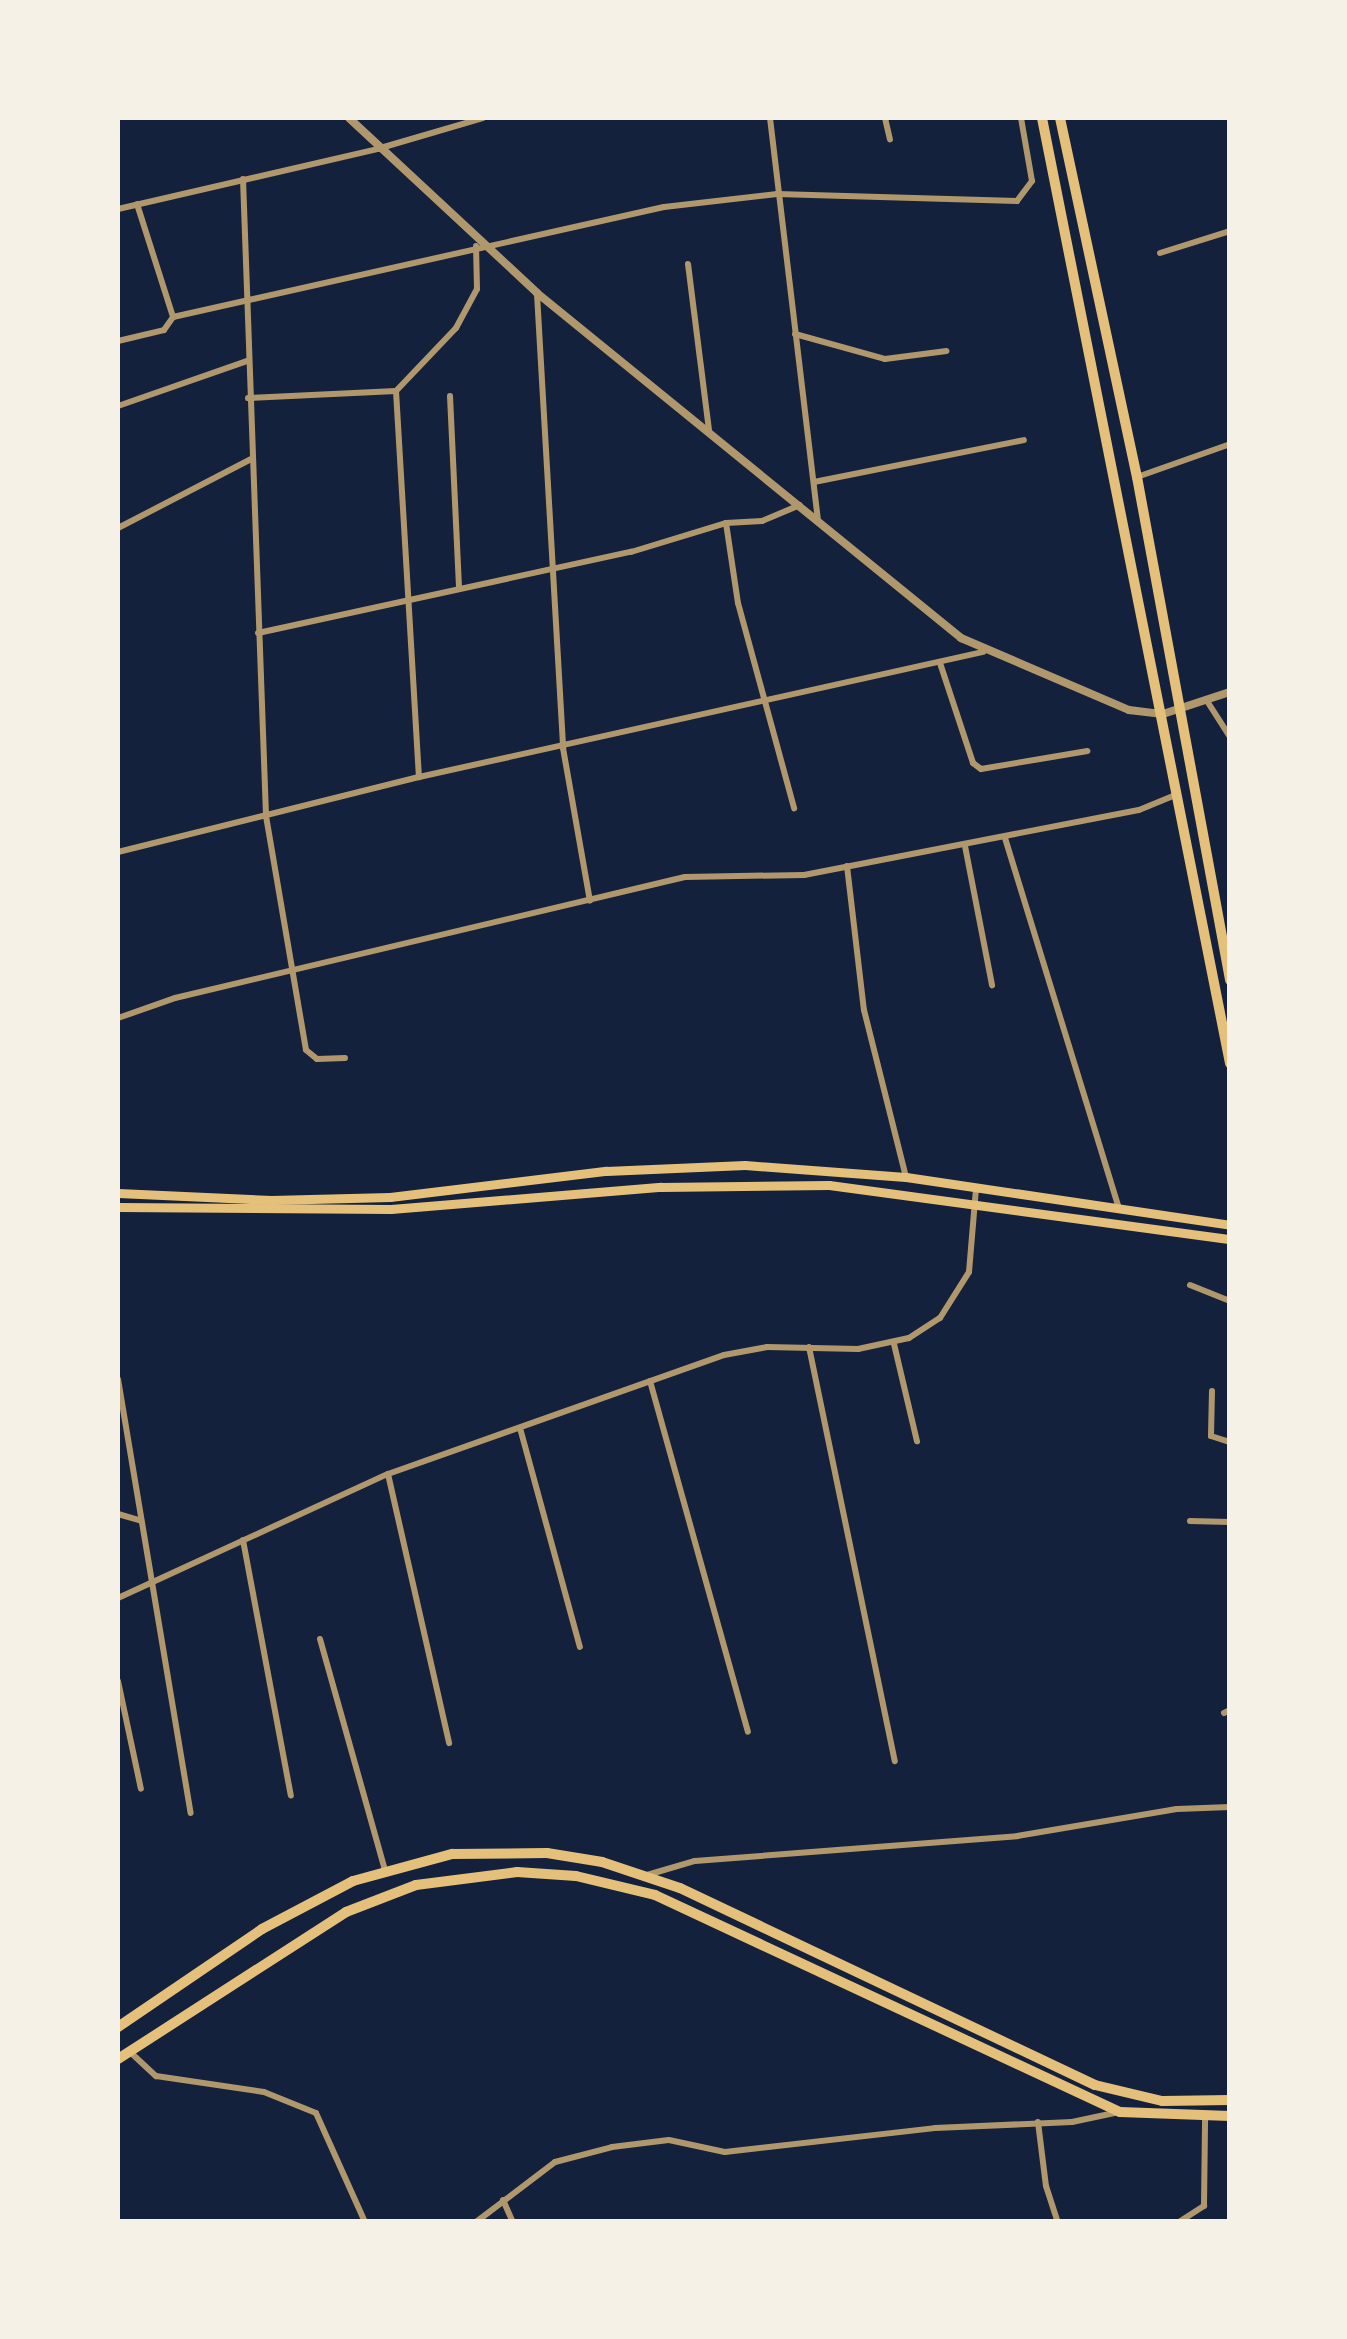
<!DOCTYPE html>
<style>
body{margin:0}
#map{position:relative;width:1347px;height:2339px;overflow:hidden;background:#14213d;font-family:Jost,sans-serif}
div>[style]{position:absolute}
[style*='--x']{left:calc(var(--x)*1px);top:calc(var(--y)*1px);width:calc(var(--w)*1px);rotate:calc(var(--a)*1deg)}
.minor>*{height:6px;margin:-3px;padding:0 3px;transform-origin:3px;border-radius:3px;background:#b1986c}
.tertiary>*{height:8px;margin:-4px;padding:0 4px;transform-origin:4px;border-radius:4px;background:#b1986c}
.secondary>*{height:9px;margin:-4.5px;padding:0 4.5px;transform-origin:4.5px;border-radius:4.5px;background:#e5c07b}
.trunk>*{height:10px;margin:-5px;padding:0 5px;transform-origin:5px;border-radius:5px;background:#e5c07b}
span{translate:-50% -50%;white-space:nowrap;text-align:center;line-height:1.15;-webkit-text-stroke:8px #f6f1e7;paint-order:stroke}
.frame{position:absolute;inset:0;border:120px solid #f6f1e7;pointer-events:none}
</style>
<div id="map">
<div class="minor">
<div style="--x:770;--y:118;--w:403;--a:83.2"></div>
<div style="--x:885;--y:118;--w:22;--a:77"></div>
<div style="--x:243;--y:179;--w:637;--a:87.93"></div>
<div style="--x:266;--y:816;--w:237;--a:80.3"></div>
<div style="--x:306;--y:1050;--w:14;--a:39"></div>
<div style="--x:317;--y:1059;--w:28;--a:-2"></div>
<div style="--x:137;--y:204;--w:119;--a:72.3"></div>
<div style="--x:118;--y:209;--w:266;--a:-13"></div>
<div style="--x:377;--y:149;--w:110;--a:-16.3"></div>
<div style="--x:1160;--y:253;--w:73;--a:-17.4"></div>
<div style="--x:688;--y:264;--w:167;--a:82.8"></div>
<div style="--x:537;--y:294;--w:455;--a:86.7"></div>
<div style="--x:563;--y:748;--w:155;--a:80"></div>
<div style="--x:795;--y:334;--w:93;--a:15.5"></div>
<div style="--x:885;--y:359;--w:62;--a:-7.5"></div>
<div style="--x:118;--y:341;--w:47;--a:-13.4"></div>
<div style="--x:164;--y:330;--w:16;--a:-55"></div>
<div style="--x:173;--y:317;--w:503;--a:-12.63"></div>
<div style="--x:664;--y:207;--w:114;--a:-6.6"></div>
<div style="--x:777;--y:194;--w:240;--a:1.7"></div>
<div style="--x:1017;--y:201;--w:25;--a:-53"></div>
<div style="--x:1032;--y:181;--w:64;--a:-99.9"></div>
<div style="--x:396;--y:391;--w:387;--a:86.6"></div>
<div style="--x:396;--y:391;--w:87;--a:-46.4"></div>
<div style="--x:456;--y:328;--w:44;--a:-61.7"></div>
<div style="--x:477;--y:289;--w:43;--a:-91.3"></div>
<div style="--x:450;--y:396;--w:192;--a:87.3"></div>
<div style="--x:248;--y:398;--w:148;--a:-2.7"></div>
<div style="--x:118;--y:406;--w:137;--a:-19.2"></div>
<div style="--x:1137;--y:477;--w:99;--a:-19.5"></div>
<div style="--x:814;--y:482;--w:214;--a:-11.3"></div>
<div style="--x:726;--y:523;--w:81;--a:81.5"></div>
<div style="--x:738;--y:603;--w:213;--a:74.7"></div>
<div style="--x:118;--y:528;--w:150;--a:-27.4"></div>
<div style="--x:258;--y:633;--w:382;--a:-12.3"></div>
<div style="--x:631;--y:552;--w:99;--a:-17"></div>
<div style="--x:726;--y:523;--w:36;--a:-3"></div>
<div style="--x:762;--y:521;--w:41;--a:-22.8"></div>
<div style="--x:940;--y:663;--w:105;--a:71.7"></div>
<div style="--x:973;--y:763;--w:10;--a:37"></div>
<div style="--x:981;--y:769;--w:108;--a:-9.6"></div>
<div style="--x:1207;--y:701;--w:43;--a:57.4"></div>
<div style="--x:1005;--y:838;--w:387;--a:72.9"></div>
<div style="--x:965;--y:846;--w:142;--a:79"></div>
<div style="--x:118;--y:852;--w:310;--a:-14"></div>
<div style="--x:419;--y:777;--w:578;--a:-12.5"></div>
<div style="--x:847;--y:866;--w:145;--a:83.3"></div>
<div style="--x:864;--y:1010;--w:172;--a:75.9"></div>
<div style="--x:118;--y:1018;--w:60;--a:-19.3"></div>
<div style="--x:175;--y:998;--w:524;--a:-13.35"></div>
<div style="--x:685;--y:877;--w:119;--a:-1"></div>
<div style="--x:804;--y:875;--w:341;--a:-11"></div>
<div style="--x:1139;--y:810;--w:42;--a:-22.3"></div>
<div style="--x:1190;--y:1285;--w:43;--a:21.8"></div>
<div style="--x:894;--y:1344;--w:100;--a:76.7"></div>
<div style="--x:809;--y:1347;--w:423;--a:78.3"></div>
<div style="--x:118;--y:1379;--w:440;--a:80.5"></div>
<div style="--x:650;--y:1381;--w:364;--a:74.4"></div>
<div style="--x:1212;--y:1391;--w:45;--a:91.3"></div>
<div style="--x:1211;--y:1436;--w:20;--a:18"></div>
<div style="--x:520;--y:1428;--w:227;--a:74.7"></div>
<div style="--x:388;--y:1474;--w:276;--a:77.2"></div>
<div style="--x:118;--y:1514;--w:22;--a:16"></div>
<div style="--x:1190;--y:1521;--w:40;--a:1.4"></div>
<div style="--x:243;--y:1540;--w:260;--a:79.4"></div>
<div style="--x:118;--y:1598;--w:297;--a:-24.7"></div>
<div style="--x:388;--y:1474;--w:356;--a:-19.5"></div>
<div style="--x:724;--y:1355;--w:44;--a:-10.5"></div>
<div style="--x:767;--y:1347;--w:91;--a:1.3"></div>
<div style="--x:858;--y:1349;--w:52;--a:-12.2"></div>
<div style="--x:909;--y:1338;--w:37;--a:-33"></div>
<div style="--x:940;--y:1318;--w:54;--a:-57.8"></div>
<div style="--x:969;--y:1272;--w:84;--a:-85.2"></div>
<div style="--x:320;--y:1639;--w:240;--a:74.3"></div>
<div style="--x:118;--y:1681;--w:110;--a:78"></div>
<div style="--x:1224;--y:1713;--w:7;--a:-27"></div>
<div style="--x:647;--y:1875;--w:50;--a:-16.3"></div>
<div style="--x:695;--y:1861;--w:323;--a:-4.4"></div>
<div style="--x:1017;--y:1836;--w:162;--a:-9.6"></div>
<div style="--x:1177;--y:1809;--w:53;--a:-2.2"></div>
<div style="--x:129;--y:2051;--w:37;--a:43"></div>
<div style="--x:156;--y:2076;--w:109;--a:8.4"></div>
<div style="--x:264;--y:2092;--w:56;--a:22"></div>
<div style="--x:316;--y:2113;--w:120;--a:65.8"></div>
<div style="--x:1038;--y:2122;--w:64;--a:82.9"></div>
<div style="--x:1046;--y:2186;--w:38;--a:72"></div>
<div style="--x:503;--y:2200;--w:24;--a:66"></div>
<div style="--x:476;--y:2222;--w:99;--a:-37.2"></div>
<div style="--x:555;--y:2162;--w:59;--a:-14.7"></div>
<div style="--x:612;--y:2147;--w:57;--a:-7"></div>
<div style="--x:669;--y:2140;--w:57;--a:12.1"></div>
<div style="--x:725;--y:2152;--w:211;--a:-6.5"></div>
<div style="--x:935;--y:2128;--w:137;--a:-2.5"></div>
<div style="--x:1072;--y:2122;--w:48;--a:-12"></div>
<div style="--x:1179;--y:2222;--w:30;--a:-33"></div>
<div style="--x:1204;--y:2206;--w:87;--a:-89.3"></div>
</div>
<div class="tertiary">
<div style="--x:349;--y:118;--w:257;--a:42.9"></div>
<div style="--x:537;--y:293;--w:547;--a:39.13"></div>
<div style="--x:961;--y:638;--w:183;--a:23.2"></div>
<div style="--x:1129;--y:710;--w:34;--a:7"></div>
<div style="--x:1163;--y:714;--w:71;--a:-18.2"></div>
</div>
<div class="secondary">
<div style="--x:118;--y:1193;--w:153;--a:2.6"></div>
<div style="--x:271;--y:1200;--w:119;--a:-1.4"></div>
<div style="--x:390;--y:1197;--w:218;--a:-6.9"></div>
<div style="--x:606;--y:1171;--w:139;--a:-2.5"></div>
<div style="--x:745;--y:1165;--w:161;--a:4.3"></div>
<div style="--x:906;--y:1177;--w:328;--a:8.4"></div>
<div style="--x:118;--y:1207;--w:273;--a:0.4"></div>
<div style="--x:391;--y:1209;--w:271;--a:-4.7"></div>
<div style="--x:661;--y:1187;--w:168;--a:-0.7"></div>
<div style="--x:829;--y:1185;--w:405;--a:7.7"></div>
</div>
<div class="trunk">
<div style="--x:1042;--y:118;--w:964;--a:78.75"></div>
<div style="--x:1060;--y:118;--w:367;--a:77.9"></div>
<div style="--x:1137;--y:477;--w:512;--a:79.52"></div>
<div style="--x:118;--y:2027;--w:174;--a:-34.2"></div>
<div style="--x:262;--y:1929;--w:103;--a:-27.8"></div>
<div style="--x:353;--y:1881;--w:103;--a:-15.3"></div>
<div style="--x:452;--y:1854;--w:95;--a:-0.6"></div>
<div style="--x:547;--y:1853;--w:56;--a:9.3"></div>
<div style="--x:602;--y:1862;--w:82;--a:18.4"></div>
<div style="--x:680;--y:1888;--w:459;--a:25.4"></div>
<div style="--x:1095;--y:2085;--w:69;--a:13.4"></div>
<div style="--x:1162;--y:2101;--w:68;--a:-0.8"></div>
<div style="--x:118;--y:2059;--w:271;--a:-32.8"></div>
<div style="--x:346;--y:1912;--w:75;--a:-21.1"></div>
<div style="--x:416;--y:1885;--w:102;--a:-7.3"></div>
<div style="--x:517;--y:1872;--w:59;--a:3.9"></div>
<div style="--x:576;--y:1876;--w:81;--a:13.5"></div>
<div style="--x:655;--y:1895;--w:513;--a:25.02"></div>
<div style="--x:1120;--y:2112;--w:110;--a:2.1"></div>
</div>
<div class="frame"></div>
</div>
